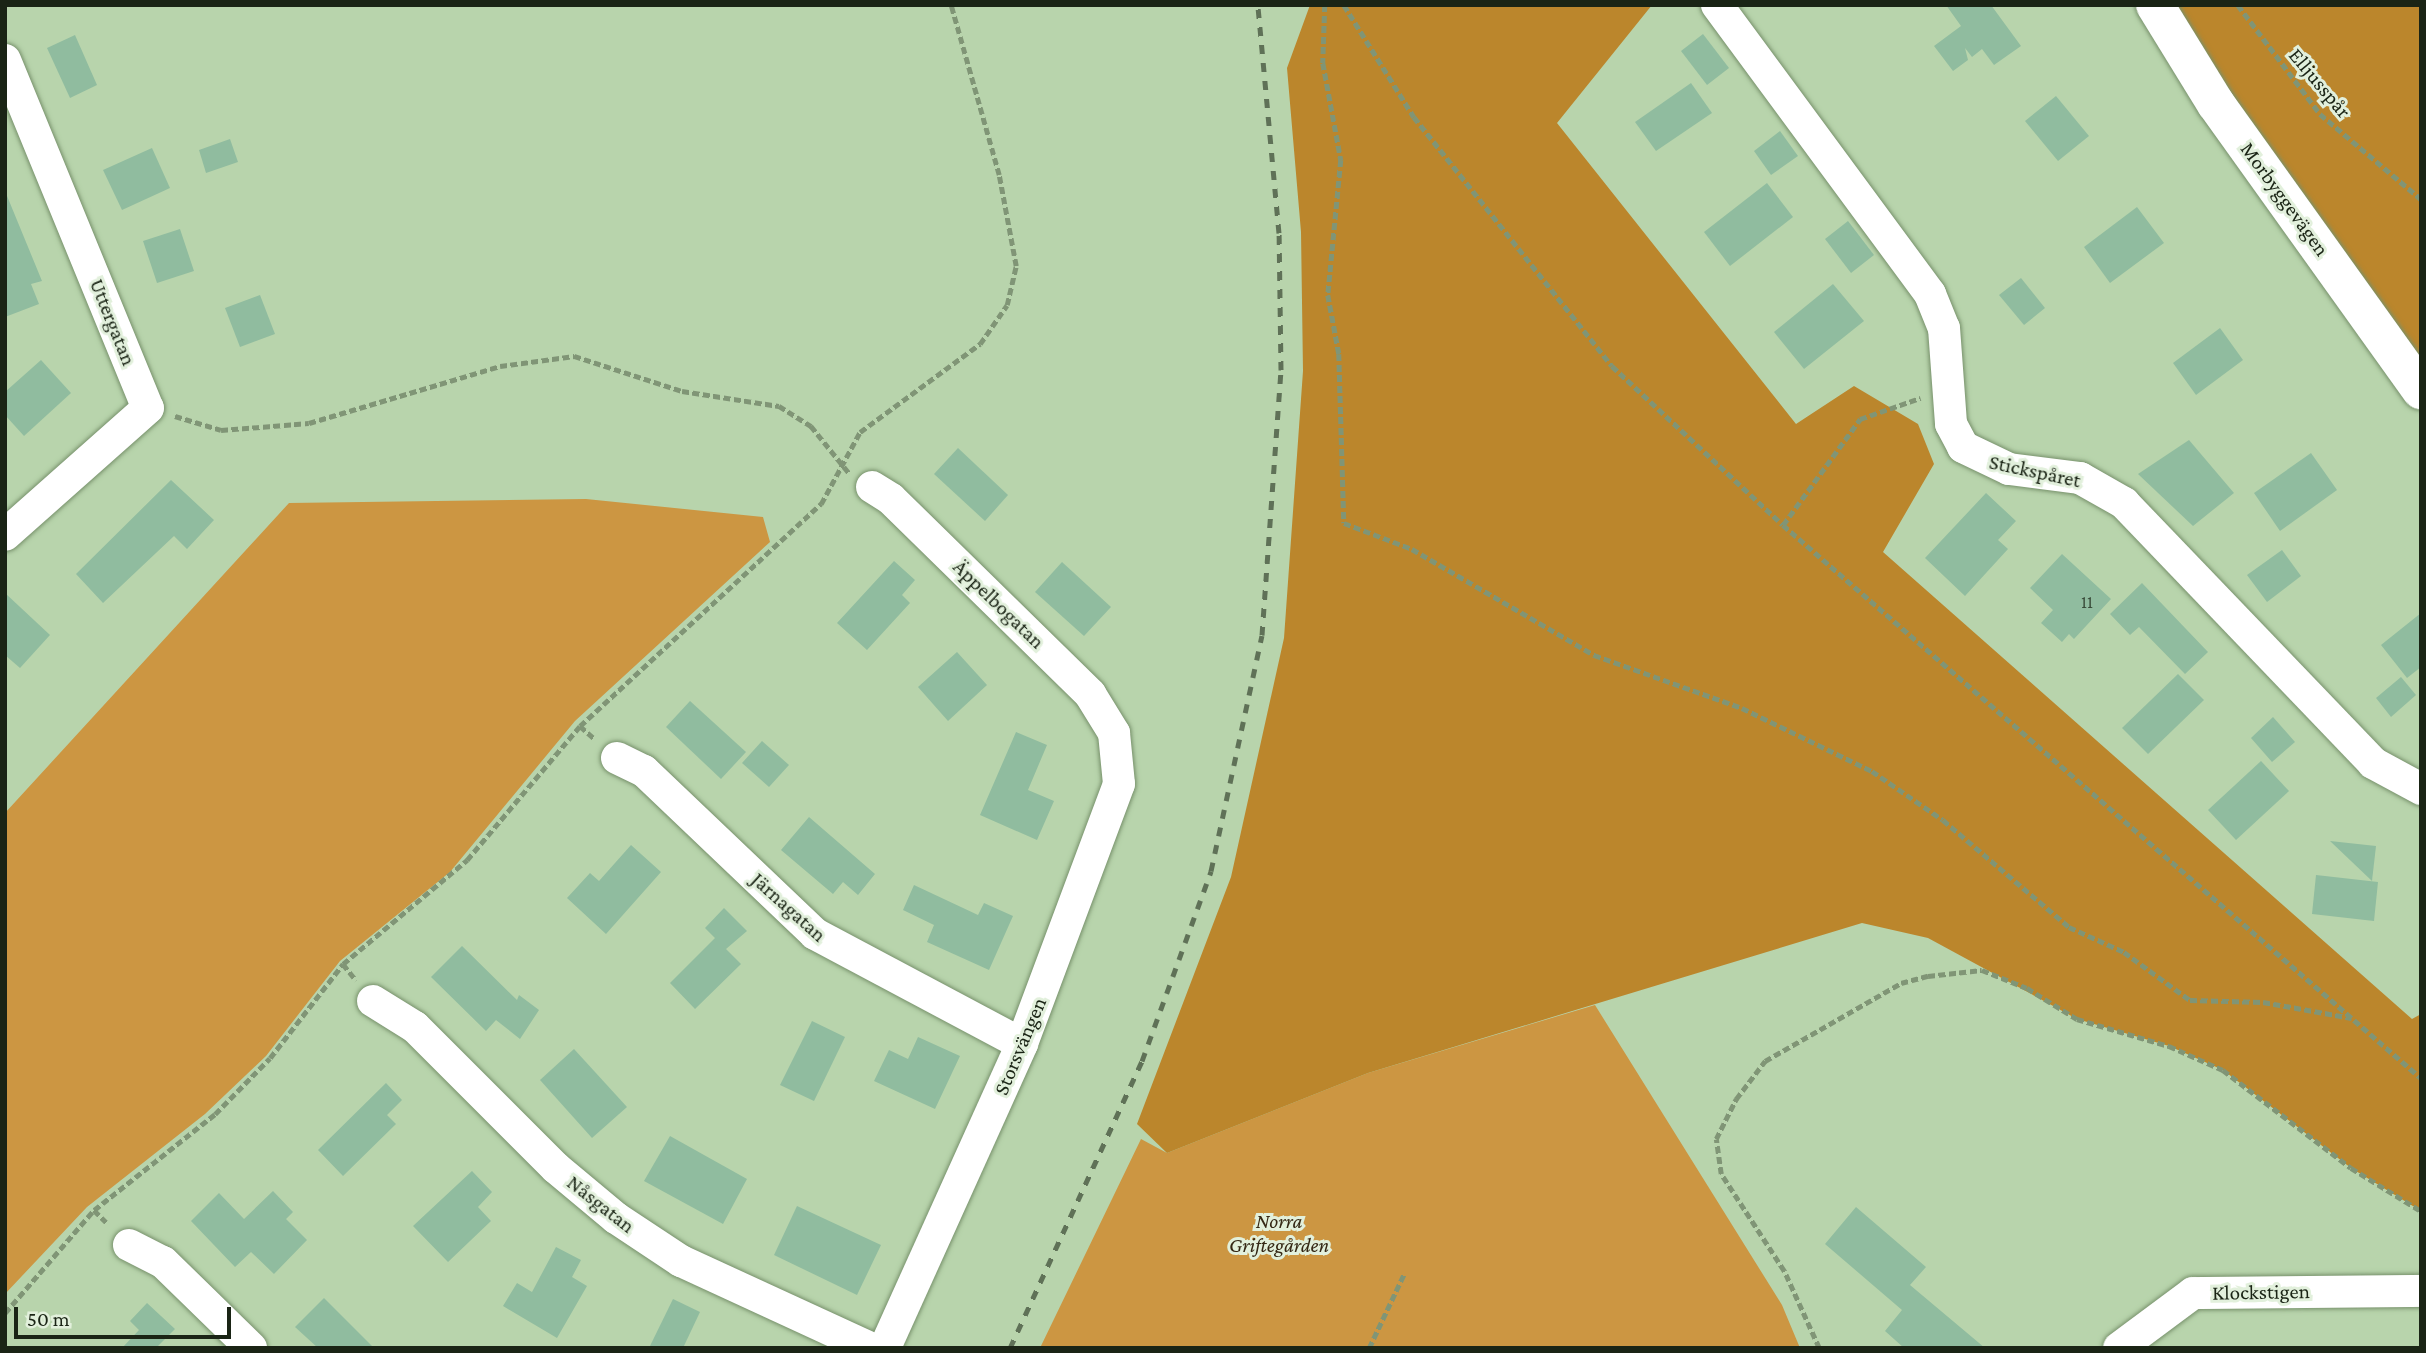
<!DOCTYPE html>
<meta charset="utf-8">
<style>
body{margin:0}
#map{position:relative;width:2426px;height:1353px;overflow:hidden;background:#b8d4ac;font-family:"Crimson Pro",serif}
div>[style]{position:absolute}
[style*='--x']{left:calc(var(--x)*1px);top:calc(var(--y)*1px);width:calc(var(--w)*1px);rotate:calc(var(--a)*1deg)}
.green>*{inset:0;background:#cc9642}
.forest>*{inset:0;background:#bb862c}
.building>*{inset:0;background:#90bc9f}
.path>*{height:4.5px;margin-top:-2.25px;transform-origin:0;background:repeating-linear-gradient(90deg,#809576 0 7px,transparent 0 10.5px)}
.roads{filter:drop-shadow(0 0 2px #77916b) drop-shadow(0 0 2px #77916b)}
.minor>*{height:32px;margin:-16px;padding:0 16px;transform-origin:16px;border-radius:16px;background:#fff}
.tertiary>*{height:38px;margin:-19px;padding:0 19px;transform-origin:19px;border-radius:19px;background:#fff}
.rail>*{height:5px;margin-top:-2.5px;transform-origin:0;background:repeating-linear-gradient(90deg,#5f7157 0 9px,transparent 0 18px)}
span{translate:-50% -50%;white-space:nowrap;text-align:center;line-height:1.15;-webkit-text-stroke:6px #e2f0dc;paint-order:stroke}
.number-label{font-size:18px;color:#384a38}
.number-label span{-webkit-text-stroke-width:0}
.street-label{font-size:21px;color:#1a2415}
.park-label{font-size:21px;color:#342714;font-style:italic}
.frame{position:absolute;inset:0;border:7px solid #1a2415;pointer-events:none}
.scale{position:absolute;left:14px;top:1307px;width:217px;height:32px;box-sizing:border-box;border:4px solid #1a2415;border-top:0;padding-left:9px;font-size:21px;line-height:24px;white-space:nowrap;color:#1a2415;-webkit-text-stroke:5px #e2f0dc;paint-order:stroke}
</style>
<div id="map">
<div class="green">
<div style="clip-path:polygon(586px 499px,763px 517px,770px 542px,575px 721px,450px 872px,340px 961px,266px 1056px,205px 1114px,87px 1207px,5px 1294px,5px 813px,289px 503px)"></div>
<div style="clip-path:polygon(1595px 1005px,1782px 1305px,1800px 1348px,1040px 1348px,1141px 1139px,1167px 1153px,1368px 1073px)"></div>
</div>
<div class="forest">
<div style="clip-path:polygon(1310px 5px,1652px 5px,1557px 123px,1796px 424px,1854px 386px,1918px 424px,1934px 464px,1883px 552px,2412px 1019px,2421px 1014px,2421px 1211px,2351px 1168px,2223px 1070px,2169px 1046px,2077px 1019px,1928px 938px,1862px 923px,1368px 1073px,1167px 1153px,1137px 1124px,1231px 877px,1284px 638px,1303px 371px,1301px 232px,1287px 68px)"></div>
<div style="clip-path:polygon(2155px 5px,2421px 5px,2421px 390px)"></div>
</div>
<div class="building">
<div style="clip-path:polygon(1946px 5px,1991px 5px,2021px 46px,1994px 65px,1982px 49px,1972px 57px,1965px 48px,1968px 60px,1953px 71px,1934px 46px,1961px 26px)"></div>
<div style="clip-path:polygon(1703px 34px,1729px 68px,1707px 85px,1681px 51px)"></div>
<div style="clip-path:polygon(75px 35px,97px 85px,70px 98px,47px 48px)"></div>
<div style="clip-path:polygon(1691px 83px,1712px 113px,1656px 151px,1635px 122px)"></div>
<div style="clip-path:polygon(2056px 96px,2089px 136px,2058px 161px,2025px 121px)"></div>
<div style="clip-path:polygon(1780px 131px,1798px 156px,1771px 175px,1754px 151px)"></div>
<div style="clip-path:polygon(230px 139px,238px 162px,206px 173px,199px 150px)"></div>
<div style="clip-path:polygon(152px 148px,170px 188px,122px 210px,103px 170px)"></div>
<div style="clip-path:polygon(1767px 183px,1793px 217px,1730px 266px,1704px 232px)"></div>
<div style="clip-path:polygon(5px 191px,42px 281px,31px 284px,39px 304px,5px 317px)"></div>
<div style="clip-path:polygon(2137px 207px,2164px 243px,2110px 283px,2084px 247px)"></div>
<div style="clip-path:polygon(1848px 221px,1874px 255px,1851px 273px,1825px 239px)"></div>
<div style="clip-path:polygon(180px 229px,194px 271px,157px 283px,143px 241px)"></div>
<div style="clip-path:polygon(2021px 278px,2045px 308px,2024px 325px,1999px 295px)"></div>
<div style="clip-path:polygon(1833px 284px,1864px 321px,1804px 369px,1774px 332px)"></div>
<div style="clip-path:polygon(260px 295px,275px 334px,240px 347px,225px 308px)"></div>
<div style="clip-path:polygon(2220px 328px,2243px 360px,2196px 395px,2173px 363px)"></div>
<div style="clip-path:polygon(41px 360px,71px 393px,24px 436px,5px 415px,5px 392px)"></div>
<div style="clip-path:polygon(2189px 440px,2234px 493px,2193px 526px,2138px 474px)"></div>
<div style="clip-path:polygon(958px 448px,1008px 495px,985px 521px,934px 474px)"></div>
<div style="clip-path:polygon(2311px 453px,2337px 490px,2280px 531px,2254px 493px)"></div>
<div style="clip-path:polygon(171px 480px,214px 520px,187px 549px,174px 536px,103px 603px,76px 574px)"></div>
<div style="clip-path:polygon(1986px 493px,2016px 521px,1998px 540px,2008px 549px,1965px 596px,1925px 558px)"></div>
<div style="clip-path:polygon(2282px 550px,2301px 576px,2267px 602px,2247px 575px)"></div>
<div style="clip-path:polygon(2062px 554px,2111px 599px,2074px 639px,2069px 634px,2062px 642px,2041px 623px,2053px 610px,2030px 588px)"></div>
<div style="clip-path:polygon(894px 561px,915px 580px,902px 595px,910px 603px,867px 650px,837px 623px)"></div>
<div style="clip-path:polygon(1062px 562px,1111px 607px,1084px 636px,1035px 592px)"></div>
<div style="clip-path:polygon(2142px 583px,2208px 652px,2185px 674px,2139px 627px,2130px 635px,2110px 614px)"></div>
<div style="clip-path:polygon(5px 593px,50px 635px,20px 668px,5px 655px)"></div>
<div style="clip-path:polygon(2421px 613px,2421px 667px,2407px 678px,2381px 645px)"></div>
<div style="clip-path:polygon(957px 652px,987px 685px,948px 721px,918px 687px)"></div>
<div style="clip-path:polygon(2178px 674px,2204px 700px,2148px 754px,2122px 728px)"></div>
<div style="clip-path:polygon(2401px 677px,2416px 695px,2391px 717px,2376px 698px)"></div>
<div style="clip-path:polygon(690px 701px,746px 752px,721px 779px,666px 727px)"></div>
<div style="clip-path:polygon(2273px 717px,2295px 742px,2272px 762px,2251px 738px)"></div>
<div style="clip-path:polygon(1016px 732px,1047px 745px,1028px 790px,1054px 801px,1037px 840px,980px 815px)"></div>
<div style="clip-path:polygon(762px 741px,789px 765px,769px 787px,742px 763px)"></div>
<div style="clip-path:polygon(2261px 761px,2289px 791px,2236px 840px,2208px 810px)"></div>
<div style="clip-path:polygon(809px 817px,875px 874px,858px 895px,843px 882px,833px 894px,781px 850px)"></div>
<div style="clip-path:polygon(2330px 841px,2376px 846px,2372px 881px)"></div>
<div style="clip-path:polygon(631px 845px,661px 872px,606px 934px,567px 898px,590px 873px,599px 881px)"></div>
<div style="clip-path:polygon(2316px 875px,2378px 882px,2374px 921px,2312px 914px)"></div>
<div style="clip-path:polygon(914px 885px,978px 915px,984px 903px,1013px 916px,989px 970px,927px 942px,934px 925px,903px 910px)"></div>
<div style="clip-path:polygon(724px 908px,747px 931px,726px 949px,741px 964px,695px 1009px,670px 983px,715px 938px,705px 928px)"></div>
<div style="clip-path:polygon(462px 946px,517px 1000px,519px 995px,539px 1010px,520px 1039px,496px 1020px,486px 1031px,431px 977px)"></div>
<div style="clip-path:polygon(812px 1021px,845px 1037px,814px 1101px,780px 1085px)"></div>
<div style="clip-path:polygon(918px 1037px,960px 1056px,935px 1109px,874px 1081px,889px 1050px,908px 1059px)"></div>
<div style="clip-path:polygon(574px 1049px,627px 1107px,592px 1138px,540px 1080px)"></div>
<div style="clip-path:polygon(386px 1083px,402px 1100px,387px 1115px,396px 1124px,343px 1176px,318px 1150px)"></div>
<div style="clip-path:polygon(670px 1136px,747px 1179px,723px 1224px,644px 1181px)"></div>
<div style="clip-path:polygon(472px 1171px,492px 1192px,478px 1207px,491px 1221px,448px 1262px,413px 1226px)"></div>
<div style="clip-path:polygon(273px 1191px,293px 1212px,286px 1219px,307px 1240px,274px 1274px,251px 1252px,235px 1267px,191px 1221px,219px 1193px,244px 1219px)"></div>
<div style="clip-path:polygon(797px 1206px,881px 1245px,857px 1295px,774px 1255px)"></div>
<div style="clip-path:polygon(1856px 1207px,1926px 1267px,1910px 1285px,1985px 1348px,1904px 1348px,1885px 1331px,1902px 1310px,1825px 1244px)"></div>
<div style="clip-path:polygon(556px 1247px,581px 1260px,572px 1277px,587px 1286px,557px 1338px,503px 1306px,517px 1283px,532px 1292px)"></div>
<div style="clip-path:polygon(324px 1298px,374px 1348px,318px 1348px,295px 1327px)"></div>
<div style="clip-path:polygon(673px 1299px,700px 1312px,683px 1348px,649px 1348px)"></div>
<div style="clip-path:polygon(147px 1303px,175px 1329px,156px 1348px,122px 1348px,139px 1330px,130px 1321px)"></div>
</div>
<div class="path">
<div style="--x:1325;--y:5;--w:58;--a:92"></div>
<div style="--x:1323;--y:63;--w:99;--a:79.5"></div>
<div style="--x:1341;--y:160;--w:136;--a:95.5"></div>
<div style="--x:1328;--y:295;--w:60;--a:79.4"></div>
<div style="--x:1339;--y:354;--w:169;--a:88.3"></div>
<div style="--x:1344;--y:523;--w:73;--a:20.9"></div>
<div style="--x:1412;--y:549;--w:211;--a:30.2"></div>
<div style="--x:1594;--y:655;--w:157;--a:19.7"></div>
<div style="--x:1742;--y:708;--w:144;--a:25.9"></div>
<div style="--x:1872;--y:771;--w:86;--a:34.6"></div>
<div style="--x:1943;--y:820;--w:165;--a:40.3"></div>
<div style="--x:2069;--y:927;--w:60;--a:24.4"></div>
<div style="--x:2124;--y:952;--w:82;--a:36"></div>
<div style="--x:2190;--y:1000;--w:73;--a:1.6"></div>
<div style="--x:2263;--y:1002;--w:90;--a:10.2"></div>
<div style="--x:1344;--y:5;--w:132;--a:58"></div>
<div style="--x:1414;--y:117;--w:318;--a:51.5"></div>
<div style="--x:1612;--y:366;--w:233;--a:42.9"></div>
<div style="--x:1783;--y:525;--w:844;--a:40.92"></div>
<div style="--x:2238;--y:5;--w:136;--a:53"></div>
<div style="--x:2320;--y:114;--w:132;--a:40.1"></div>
<div style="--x:175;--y:416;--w:48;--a:16.9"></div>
<div style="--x:221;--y:430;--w:88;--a:-4.5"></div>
<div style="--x:309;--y:423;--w:199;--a:-16.6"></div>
<div style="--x:500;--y:366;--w:75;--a:-7.7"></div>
<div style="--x:574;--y:356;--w:114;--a:18"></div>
<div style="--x:682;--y:391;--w:98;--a:8.8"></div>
<div style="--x:779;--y:406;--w:38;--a:32"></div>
<div style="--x:811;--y:426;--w:60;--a:51"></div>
<div style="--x:1783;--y:525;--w:131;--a:-54"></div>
<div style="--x:1860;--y:419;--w:64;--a:-19.3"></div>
<div style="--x:580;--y:726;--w:20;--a:41"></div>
<div style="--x:343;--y:964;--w:21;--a:51"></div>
<div style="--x:94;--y:1210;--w:20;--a:45"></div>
<div style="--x:5;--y:1313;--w:136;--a:-49.2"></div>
<div style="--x:94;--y:1210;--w:154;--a:-38.4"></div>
<div style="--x:215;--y:1114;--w:78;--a:-45.5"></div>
<div style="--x:270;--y:1058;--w:119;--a:-52.2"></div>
<div style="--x:343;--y:964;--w:162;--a:-40"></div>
<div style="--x:467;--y:860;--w:175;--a:-49.9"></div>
<div style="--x:580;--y:726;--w:328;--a:-42.7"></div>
<div style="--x:821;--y:504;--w:82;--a:-61.6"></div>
<div style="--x:860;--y:432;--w:149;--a:-36.3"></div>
<div style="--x:980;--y:344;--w:47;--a:-55.3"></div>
<div style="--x:1007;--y:305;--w:40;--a:-77"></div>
<div style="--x:1016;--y:266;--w:93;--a:-100.6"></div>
<div style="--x:999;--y:175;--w:177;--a:-105.8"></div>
<div style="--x:1369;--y:1348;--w:82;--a:-64.7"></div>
<div style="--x:1819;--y:1348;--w:85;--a:-114.4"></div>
<div style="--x:1784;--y:1271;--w:116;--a:-123"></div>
<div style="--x:1721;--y:1174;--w:35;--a:-98"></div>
<div style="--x:1716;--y:1139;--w:45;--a:-63.4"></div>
<div style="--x:1736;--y:1099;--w:48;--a:-52.7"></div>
<div style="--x:1765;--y:1061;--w:157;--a:-29.8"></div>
<div style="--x:1901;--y:983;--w:28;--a:-15"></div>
<div style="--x:1928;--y:976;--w:54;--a:-6.3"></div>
<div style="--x:1982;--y:970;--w:48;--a:21.8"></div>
<div style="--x:2027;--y:988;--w:59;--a:31.8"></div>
<div style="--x:2077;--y:1019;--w:96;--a:16.4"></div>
<div style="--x:2169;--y:1046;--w:59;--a:24"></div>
<div style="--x:2223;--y:1070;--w:161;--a:37.4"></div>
<div style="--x:2351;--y:1168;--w:82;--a:31.6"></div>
</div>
<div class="roads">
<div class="minor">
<div style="--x:1717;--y:5;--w:359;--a:53.6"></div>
<div style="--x:1930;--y:294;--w:37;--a:68"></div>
<div style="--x:1944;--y:328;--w:96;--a:85.8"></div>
<div style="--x:1951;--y:424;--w:26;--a:62"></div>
<div style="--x:1963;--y:447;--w:51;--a:25.6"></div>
<div style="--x:2009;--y:469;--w:72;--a:7.2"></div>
<div style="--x:2080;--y:478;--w:51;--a:29.6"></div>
<div style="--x:2124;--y:503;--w:360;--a:46.2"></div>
<div style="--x:2373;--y:763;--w:55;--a:28.4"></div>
<div style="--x:5;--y:60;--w:376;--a:67.7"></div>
<div style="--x:148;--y:408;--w:191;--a:138.4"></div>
<div style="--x:872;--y:487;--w:22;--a:32"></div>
<div style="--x:891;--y:499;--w:279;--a:44.4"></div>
<div style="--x:1090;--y:694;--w:46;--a:58.4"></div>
<div style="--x:1114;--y:733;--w:51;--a:84.4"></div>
<div style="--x:1119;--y:784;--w:278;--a:110.5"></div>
<div style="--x:1022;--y:1044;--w:333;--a:114.3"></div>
<div style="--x:617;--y:758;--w:30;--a:26"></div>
<div style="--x:644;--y:771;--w:236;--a:43.6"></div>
<div style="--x:815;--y:934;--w:234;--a:28"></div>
<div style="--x:373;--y:1001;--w:49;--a:31.8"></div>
<div style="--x:415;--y:1027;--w:199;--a:45"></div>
<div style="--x:556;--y:1168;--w:78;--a:39.8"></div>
<div style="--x:616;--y:1218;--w:78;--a:33.5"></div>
<div style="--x:681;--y:1261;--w:208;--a:24.7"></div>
<div style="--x:129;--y:1245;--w:38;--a:27"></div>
<div style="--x:163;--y:1262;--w:123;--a:44.3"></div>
<div style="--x:2119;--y:1348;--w:92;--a:-36.6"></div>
<div style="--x:2193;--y:1293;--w:228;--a:-0.5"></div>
</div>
<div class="tertiary">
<div style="--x:2155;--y:5;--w:116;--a:58.4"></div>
<div style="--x:2216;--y:104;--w:352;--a:54.4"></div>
</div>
</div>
<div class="rail">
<div style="--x:1010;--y:1348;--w:316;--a:-65.3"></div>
<div style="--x:1142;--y:1061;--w:202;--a:-70"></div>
<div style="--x:1211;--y:871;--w:241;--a:-77.8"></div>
<div style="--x:1262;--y:635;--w:266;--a:-85.9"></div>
<div style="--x:1281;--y:370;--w:137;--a:-90.8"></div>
<div style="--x:1279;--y:233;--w:229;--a:-95.3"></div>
</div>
<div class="number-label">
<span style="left:2087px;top:602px">11</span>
</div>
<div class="street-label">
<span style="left:2320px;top:83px;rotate:50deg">Elljusspår</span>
<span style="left:2285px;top:199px;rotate:54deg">Morbyggevägen</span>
<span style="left:113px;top:322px;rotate:68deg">Uttergatan</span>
<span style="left:2035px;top:471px;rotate:12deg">Stickspåret</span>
<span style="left:999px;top:604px;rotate:44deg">Äppelbogatan</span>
<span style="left:789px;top:907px;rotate:42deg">Järnagatan</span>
<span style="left:1020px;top:1046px;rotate:-67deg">Storsvängen</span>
<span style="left:601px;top:1204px;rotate:38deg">Nåsgatan</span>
<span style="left:2261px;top:1292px;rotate:-1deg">Klockstigen</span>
</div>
<div class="park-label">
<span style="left:1279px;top:1233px">Norra<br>Griftegården</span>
</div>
<div class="frame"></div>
<div class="scale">50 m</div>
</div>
